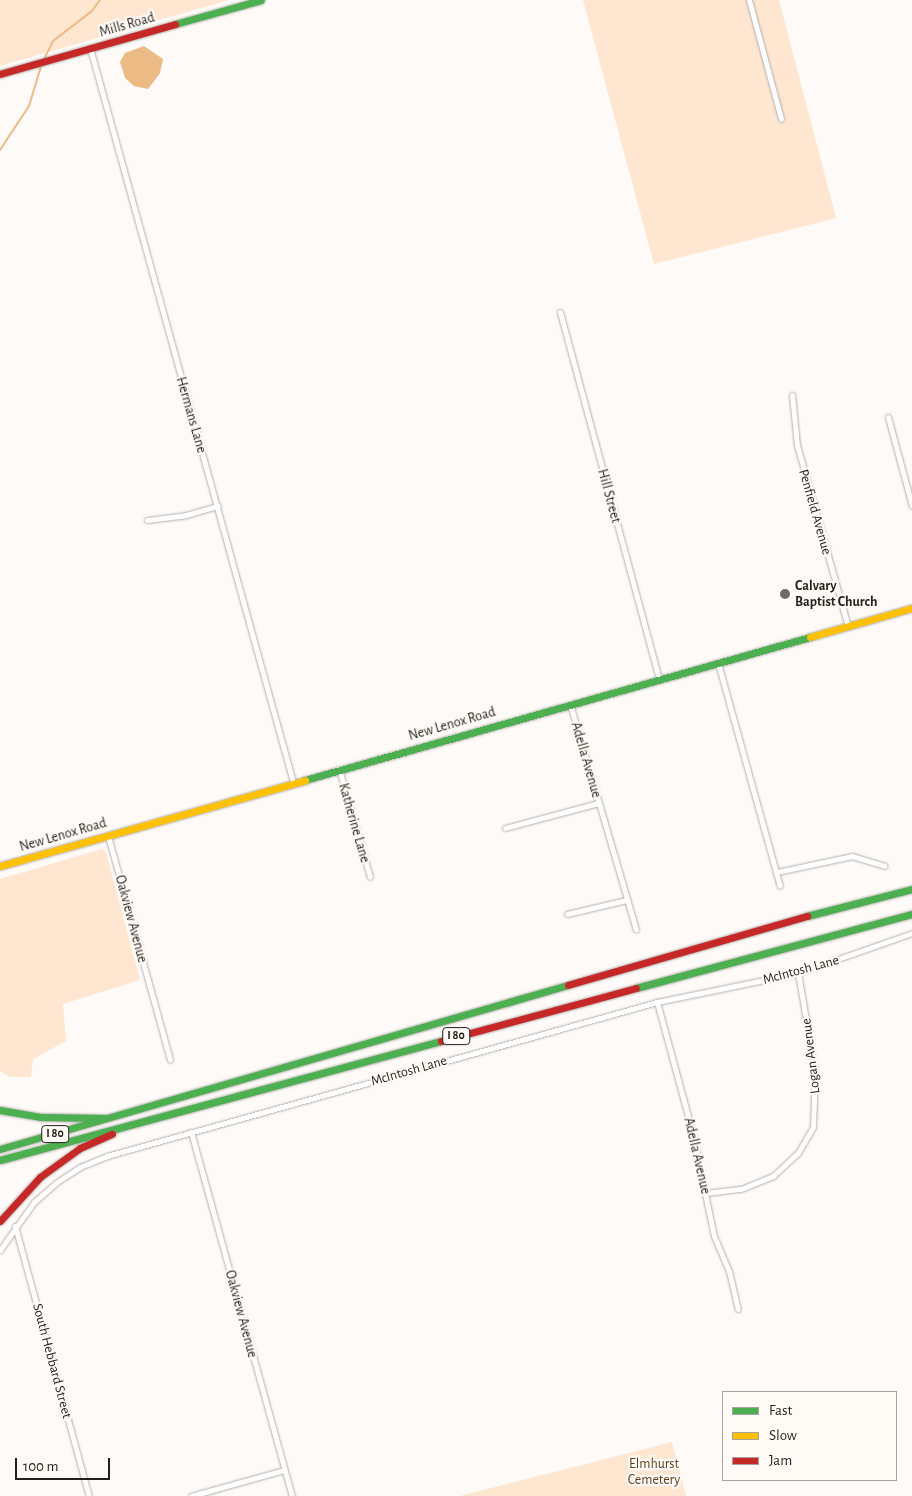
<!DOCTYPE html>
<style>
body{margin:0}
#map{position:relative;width:912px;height:1496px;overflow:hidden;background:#fdfaf7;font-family:"Alegreya Sans",sans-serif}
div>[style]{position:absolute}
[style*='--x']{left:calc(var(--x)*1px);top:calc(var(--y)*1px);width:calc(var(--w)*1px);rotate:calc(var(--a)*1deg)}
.green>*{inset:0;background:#fee6d0}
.water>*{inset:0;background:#ecba84}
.stream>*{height:2px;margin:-1px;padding:0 1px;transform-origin:1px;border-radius:1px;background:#ecba84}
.roads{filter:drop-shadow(0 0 1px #b3b0ad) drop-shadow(0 0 1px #b3b0ad)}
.street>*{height:5px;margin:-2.5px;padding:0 2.5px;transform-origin:2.5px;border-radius:2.5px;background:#fffefe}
.fast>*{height:7px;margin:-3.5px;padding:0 3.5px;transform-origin:3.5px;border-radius:3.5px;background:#4caf50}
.slow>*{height:7px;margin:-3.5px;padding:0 3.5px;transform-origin:3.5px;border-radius:3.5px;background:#ffc107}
.jam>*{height:7px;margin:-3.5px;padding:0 3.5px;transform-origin:3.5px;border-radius:3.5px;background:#c62828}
.dots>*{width:14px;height:14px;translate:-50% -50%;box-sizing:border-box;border:2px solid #fffaf5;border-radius:50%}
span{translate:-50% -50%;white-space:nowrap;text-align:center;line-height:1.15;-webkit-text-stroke:4.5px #fffaf5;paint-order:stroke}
.shield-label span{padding:1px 4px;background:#fffaf5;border:1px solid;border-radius:4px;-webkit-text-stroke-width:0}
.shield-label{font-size:12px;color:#231f1b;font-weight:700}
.street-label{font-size:14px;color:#231f1b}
.poi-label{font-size:14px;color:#231f1b;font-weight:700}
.left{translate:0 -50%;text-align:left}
.park-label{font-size:14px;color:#5c3f1f}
.legend{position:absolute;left:722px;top:1391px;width:175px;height:90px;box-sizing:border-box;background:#fffaf5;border:1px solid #a7a29e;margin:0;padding:6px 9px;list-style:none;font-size:15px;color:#231f1b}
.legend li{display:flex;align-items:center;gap:10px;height:25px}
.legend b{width:25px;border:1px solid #a7a29e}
.scale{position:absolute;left:15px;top:1458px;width:95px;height:22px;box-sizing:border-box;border:2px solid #231f1b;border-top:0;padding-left:6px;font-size:15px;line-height:18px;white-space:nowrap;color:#231f1b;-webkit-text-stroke:4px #fffaf5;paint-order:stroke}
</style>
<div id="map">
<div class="green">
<div style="clip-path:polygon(0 0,229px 0,0 66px)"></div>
<div style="clip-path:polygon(583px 0,779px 0,836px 218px,654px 264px)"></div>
<div style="clip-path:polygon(102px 849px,106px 852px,140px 980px,63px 1004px,66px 1041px,33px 1059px,31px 1077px,10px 1077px,0 1071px,0 879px)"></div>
<div style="clip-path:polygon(672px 1442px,686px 1496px,460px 1496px)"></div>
</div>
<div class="water">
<div style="clip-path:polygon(144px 46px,163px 59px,160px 73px,148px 89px,134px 86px,125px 78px,120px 62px,125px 53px)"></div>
</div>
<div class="stream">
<div style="--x:44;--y:59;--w:20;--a:-63"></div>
<div style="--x:53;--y:41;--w:49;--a:-37.6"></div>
<div style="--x:92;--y:11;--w:14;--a:-54"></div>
<div style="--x:0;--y:150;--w:53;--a:-56.6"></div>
<div style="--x:29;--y:106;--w:45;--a:-73.2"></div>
</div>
<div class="roads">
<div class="street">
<div style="--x:749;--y:0;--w:123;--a:74.9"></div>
<div style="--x:90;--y:48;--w:762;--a:74.54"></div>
<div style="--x:560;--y:312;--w:380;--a:74.9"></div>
<div style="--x:792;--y:395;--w:50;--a:84.3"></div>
<div style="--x:797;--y:445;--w:189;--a:74.3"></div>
<div style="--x:888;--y:417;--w:92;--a:74.9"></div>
<div style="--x:147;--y:520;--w:39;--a:-7"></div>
<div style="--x:186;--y:515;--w:33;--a:-16"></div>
<div style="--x:718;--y:663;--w:231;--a:74.5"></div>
<div style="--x:570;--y:704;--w:235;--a:73.7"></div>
<div style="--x:339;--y:769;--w:112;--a:74"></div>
<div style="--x:505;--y:828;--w:96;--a:-15"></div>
<div style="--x:108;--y:836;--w:232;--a:74.5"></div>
<div style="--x:777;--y:872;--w:77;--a:-12"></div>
<div style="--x:852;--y:856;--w:34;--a:17"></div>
<div style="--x:567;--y:914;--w:61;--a:-13.3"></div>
<div style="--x:657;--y:1002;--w:134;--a:74.8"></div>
<div style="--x:692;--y:1131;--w:107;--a:78.2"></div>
<div style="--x:714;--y:1236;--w:38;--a:67"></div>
<div style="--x:729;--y:1271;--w:39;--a:77"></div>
<div style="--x:191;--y:1132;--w:378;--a:74.5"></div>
<div style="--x:706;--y:1193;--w:35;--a:-7"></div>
<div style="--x:741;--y:1189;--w:35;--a:-22"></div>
<div style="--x:773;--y:1176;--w:34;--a:-43"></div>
<div style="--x:798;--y:1153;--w:30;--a:-60"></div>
<div style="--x:813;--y:1127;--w:54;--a:-87.9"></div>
<div style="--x:815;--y:1073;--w:101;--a:-99.6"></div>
<div style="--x:15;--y:1226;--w:280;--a:74.7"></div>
<div style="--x:0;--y:1250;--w:59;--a:-54.7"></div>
<div style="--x:34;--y:1202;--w:30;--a:-41"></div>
<div style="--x:57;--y:1182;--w:27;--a:-33"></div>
<div style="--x:80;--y:1167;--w:29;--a:-22"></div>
<div style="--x:107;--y:1156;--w:571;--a:-15.64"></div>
<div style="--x:657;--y:1002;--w:144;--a:-11.6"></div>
<div style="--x:798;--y:973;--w:121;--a:-19.3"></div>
<div style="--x:191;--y:1496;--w:97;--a:-15.6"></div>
</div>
<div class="fast">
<div style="--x:175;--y:24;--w:89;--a:-15.6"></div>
<div style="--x:305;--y:780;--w:525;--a:-15.81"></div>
<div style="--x:807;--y:916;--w:108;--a:-14.4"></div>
<div style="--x:636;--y:988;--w:286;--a:-15"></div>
<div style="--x:0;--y:1110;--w:42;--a:9.7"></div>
<div style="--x:41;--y:1117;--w:63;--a:0.9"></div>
<div style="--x:0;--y:1149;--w:591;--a:-16.11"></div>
<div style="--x:0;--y:1160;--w:457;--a:-15.1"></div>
</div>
<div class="slow">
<div style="--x:810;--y:637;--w:106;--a:-15.9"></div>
<div style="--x:0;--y:866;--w:317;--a:-15.7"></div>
</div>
<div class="jam">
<div style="--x:0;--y:74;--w:182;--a:-15.9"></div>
<div style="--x:568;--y:985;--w:249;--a:-16.1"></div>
<div style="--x:441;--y:1041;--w:202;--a:-15.2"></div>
<div style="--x:0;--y:1221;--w:59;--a:-47.7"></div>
<div style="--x:40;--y:1177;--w:49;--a:-35.9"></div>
<div style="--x:80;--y:1148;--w:35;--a:-24"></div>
</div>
</div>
<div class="dots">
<div style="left:785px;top:594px;background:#6f6c68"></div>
</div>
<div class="shield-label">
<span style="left:456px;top:1036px">I 80</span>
<span style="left:55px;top:1134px">I 80</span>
</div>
<div class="street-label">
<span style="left:127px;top:25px;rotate:-16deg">Mills Road</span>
<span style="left:191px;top:415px;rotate:74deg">Hermans Lane</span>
<span style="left:609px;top:496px;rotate:75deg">Hill Street</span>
<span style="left:815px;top:512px;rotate:74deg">Penfield Avenue</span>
<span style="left:452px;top:724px;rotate:-16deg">New Lenox Road</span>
<span style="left:586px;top:760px;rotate:74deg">Adella Avenue</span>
<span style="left:354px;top:823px;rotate:74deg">Katherine Lane</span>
<span style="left:63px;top:835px;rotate:-16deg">New Lenox Road</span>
<span style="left:131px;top:919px;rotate:75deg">Oakview Avenue</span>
<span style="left:801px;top:970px;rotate:-15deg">McIntosh Lane</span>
<span style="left:811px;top:1056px;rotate:-97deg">Logan Avenue</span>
<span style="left:409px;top:1071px;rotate:-16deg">McIntosh Lane</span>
<span style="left:697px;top:1156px;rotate:77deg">Adella Avenue</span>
<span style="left:241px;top:1314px;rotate:75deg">Oakview Avenue</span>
<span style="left:52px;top:1361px;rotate:75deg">South Hebbard Street</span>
</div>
<div class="poi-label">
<span class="left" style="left:795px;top:594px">Calvary<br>Baptist Church</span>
</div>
<div class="park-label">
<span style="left:654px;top:1472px">Elmhurst<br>Cemetery</span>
</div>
<ul class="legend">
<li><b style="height:6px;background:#4caf50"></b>Fast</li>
<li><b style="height:6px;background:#ffc107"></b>Slow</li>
<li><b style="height:6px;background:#c62828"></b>Jam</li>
</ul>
<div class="scale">100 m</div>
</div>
